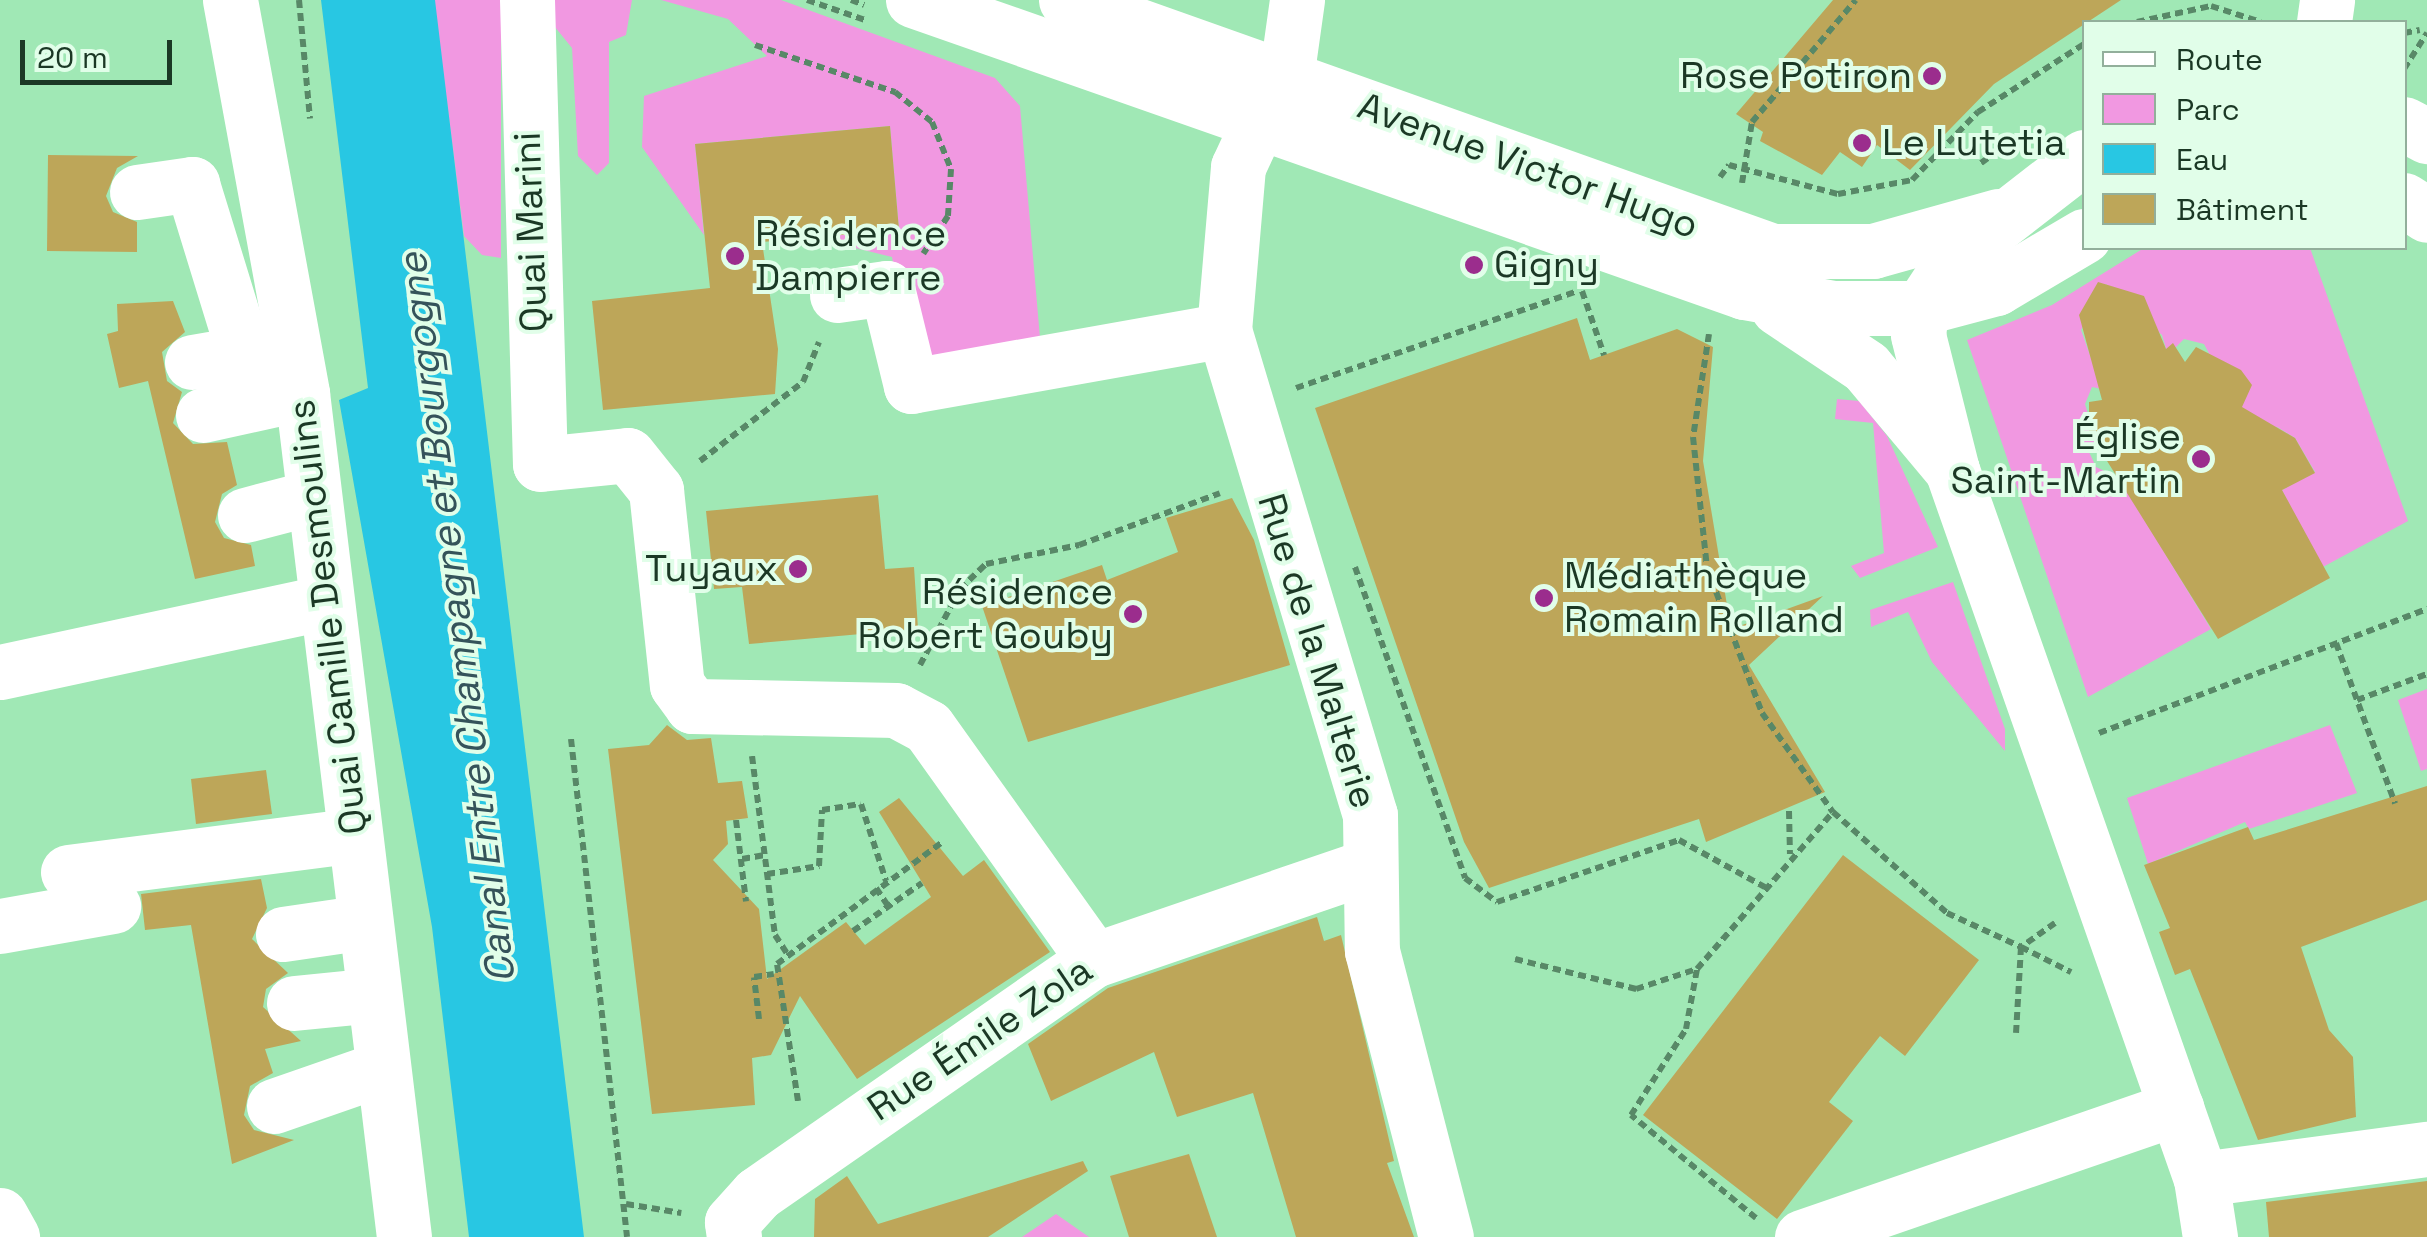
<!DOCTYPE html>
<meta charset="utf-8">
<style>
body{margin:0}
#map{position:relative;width:2427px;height:1237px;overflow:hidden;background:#a0e8b5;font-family:"Space Grotesk",sans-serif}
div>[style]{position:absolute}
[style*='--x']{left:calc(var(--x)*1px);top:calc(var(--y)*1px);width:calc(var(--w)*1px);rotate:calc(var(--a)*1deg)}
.green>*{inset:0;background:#f198e1}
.water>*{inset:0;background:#28c7e3}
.building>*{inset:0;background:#bda659}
.path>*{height:6px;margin-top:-3px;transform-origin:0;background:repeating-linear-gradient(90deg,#588867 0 8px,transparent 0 13px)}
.minor>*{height:55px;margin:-27.5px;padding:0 27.5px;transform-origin:27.5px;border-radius:27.5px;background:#fff}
.major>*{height:55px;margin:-27.5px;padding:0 27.5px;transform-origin:27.5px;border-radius:27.5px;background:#fff}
.dots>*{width:28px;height:28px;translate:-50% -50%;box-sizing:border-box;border:5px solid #e1fee9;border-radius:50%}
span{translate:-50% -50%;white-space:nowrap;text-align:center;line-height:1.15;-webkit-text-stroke:8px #e1fee9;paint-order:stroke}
.poi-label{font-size:38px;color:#1b3825}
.right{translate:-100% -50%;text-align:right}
.left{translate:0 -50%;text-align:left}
.street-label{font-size:38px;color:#1b3825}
.water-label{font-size:40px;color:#35535a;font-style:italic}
.legend{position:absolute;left:2082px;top:20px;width:325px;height:230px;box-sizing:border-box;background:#e1fee9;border:2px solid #92af9b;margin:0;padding:12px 18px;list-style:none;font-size:30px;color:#1b3825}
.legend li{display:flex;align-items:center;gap:20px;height:50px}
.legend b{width:50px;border:2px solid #92af9b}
.scale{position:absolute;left:20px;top:40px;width:152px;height:45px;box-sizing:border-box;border:5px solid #1b3825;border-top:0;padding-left:12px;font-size:30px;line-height:35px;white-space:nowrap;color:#1b3825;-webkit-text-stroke:8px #e1fee9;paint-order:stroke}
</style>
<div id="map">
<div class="green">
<div style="clip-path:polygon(434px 0,501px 0,501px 258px,482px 255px,464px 236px)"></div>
<div style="clip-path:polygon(547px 0,632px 0,626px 35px,609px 42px,609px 163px,597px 175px,578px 156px,572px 48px,546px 16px)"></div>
<div style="clip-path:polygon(661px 0,781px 0,995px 78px,1020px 106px,1040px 338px,912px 369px,892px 257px,811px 237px,899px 230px,890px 126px,695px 144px,704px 235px,642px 147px,644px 96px,767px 56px,728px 19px)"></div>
<div style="clip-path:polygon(2144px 248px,2310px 248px,2408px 521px,2321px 568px,2282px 490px,2315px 472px,2295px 438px,2277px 427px,2254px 438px,2204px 344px,2184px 339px,2168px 355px,2162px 335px,2106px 284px,2081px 330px,2102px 389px,2092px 387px,2085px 404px,2096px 440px,2089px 452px,2096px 467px,2119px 478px,2211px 629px,2088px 697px,1967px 340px,2052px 305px)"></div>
<div style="clip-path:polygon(1837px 399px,1859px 401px,1887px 436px,1938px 547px,1860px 578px,1851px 566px,1884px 553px,1873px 423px,1835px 419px)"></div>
<div style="clip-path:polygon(1953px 582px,2005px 729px,2005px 751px,1932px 662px,1908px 612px,1871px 627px,1870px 610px)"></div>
<div style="clip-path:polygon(2427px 689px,2427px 769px,2421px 771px,2398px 700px)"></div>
<div style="clip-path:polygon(2330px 725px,2357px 793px,2249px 829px,2245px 822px,2148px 864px,2127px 798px)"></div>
<div style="clip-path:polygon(1056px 1214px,1089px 1237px,1022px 1237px)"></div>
</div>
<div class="water">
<div style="clip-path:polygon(321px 0,435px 0,584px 1237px,469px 1237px,432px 927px,339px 400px,368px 388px)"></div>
</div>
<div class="building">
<div style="clip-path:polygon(1833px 0,2121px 0,1994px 84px,1910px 170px,1877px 145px,1862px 167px,1840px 152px,1822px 175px,1760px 141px,1763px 132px,1736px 114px)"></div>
<div style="clip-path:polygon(890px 126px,899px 230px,762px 242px,778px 349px,775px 394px,603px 410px,592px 301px,710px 288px,695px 144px)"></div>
<div style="clip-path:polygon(48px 155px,138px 156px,117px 168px,106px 196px,113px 212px,137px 222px,137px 252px,47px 251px)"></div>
<div style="clip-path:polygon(2098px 282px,2144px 296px,2166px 349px,2173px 343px,2185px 362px,2196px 347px,2241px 370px,2252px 385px,2242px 407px,2295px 438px,2315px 473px,2282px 490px,2330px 578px,2218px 639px,2089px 432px,2089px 402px,2102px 400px,2079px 315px)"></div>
<div style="clip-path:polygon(173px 301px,185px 332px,162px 352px,167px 381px,182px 392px,173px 423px,193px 444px,227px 442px,237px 485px,222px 494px,215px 522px,224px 538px,251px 545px,255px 566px,195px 579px,148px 381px,119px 388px,107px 334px,118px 331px,117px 304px)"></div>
<div style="clip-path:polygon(1577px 318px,1590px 360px,1677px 329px,1713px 347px,1703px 461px,1731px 629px,1823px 596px,1749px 665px,1825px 792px,1706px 842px,1699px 819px,1489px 888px,1464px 842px,1315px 408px)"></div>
<div style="clip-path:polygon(878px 495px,885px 569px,914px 567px,918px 629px,749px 644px,742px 587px,714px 589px,706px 511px)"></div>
<div style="clip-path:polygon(1232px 498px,1254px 540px,1290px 665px,1028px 742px,982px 606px,1102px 565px,1107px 580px,1178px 552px,1166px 518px)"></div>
<div style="clip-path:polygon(667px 725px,687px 740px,711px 738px,718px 783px,742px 781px,748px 818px,726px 821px,728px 844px,713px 860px,759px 909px,767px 979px,846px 922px,865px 945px,931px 897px,879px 812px,899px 798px,963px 876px,984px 860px,1050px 952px,857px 1079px,800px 996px,771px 1055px,752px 1058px,755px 1105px,652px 1114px,608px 749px,649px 745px)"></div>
<div style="clip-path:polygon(266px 770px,272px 814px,196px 824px,191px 779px)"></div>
<div style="clip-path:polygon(2427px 786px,2427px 900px,2301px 947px,2329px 1030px,2353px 1057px,2356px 1117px,2258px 1140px,2190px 969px,2175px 975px,2159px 932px,2170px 928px,2144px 865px,2248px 827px,2254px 840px)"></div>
<div style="clip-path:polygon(1843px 855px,1979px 960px,1905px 1056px,1880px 1036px,1854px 1069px,1829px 1102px,1853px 1121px,1777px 1219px,1643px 1115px)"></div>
<div style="clip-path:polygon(261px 879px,267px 908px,252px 939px,288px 973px,266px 989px,263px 1007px,301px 1041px,265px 1049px,273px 1073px,250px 1086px,244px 1115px,254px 1130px,294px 1140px,232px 1164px,191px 925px,145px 930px,141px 894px)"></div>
<div style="clip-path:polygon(1317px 917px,1324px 941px,1341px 935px,1394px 1161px,1387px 1163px,1414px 1237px,1296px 1237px,1253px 1093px,1177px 1117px,1154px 1052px,1051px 1101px,1028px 1044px,1108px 988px)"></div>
<div style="clip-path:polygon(1189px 1154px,1217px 1237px,1129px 1237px,1110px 1176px)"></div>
<div style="clip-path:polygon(1083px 1161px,1088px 1171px,988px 1237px,814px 1237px,815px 1199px,847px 1176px,878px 1224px)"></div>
<div style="clip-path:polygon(2427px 1181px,2427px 1237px,2269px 1237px,2266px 1202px)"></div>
</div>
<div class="path">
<div style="--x:299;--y:0;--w:119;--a:84.7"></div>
<div style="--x:807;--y:0;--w:61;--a:19"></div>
<div style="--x:851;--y:0;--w:14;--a:21"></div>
<div style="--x:2137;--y:22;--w:76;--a:-12.2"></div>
<div style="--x:2211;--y:6;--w:52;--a:17.7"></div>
<div style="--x:2404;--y:33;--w:16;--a:-11"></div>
<div style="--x:755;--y:45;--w:148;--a:18.6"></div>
<div style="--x:895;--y:92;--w:48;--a:39"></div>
<div style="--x:932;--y:122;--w:51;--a:68"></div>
<div style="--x:951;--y:169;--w:47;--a:93.7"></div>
<div style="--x:948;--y:216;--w:45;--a:123.3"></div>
<div style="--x:2404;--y:69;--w:43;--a:-57.4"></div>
<div style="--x:1981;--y:163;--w:32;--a:-36"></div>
<div style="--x:1720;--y:177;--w:15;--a:-53"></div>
<div style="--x:1729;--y:165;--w:113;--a:14.9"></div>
<div style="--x:1838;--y:194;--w:75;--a:-10.7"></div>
<div style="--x:1912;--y:180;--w:95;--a:-45.9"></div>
<div style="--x:1978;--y:112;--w:126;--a:-32.7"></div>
<div style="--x:1742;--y:183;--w:62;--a:-80.7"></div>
<div style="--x:1752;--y:122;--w:160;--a:-49.6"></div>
<div style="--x:1582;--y:291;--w:68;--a:71"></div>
<div style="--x:1709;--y:334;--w:104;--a:98.8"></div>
<div style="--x:1693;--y:437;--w:132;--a:83.9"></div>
<div style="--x:1707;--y:568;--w:155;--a:69.2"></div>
<div style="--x:1762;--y:713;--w:122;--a:54.4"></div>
<div style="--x:1296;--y:388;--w:298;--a:-19"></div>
<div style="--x:700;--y:461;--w:130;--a:-37.5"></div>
<div style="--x:803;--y:382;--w:43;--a:-68.2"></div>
<div style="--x:1355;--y:567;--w:330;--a:70.5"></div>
<div style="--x:1465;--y:878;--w:40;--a:37"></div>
<div style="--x:1497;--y:902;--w:192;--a:-18.8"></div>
<div style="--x:1679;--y:840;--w:98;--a:28.7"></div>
<div style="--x:2336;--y:643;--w:171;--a:69.8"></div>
<div style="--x:920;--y:665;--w:86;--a:-62.2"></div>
<div style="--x:960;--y:589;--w:36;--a:-44"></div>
<div style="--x:986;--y:564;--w:95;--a:-11.5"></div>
<div style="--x:1079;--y:545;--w:150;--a:-20.2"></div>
<div style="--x:2357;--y:700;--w:75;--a:-20.4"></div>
<div style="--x:2099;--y:733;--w:351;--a:-20.7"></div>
<div style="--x:571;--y:739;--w:501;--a:83.58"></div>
<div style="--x:752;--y:756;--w:180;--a:82.7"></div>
<div style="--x:775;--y:935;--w:24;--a:57"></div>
<div style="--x:1789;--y:811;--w:43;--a:88.7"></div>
<div style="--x:736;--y:820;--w:82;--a:83"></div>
<div style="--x:742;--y:859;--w:23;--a:-10"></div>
<div style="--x:767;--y:874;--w:53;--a:-8.7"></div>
<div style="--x:819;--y:866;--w:56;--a:-86.9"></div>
<div style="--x:822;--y:810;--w:39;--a:-9"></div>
<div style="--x:861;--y:804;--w:81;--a:72"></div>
<div style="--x:876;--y:888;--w:22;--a:56"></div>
<div style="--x:2055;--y:923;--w:42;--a:144.8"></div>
<div style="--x:2021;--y:947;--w:56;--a:26.6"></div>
<div style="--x:853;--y:931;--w:84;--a:-34.8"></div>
<div style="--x:1515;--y:959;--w:125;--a:13.9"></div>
<div style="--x:1636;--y:989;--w:64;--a:-18.2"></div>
<div style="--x:759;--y:1019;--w:42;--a:-96.8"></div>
<div style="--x:754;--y:977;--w:20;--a:-9"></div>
<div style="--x:798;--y:1101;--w:139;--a:-98.7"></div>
<div style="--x:777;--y:964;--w:207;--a:-36.4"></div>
<div style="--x:626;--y:1204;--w:56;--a:9.3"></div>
<div style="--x:1756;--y:1218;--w:162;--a:-140.5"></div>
<div style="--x:1631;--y:1115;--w:102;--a:-57.4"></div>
<div style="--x:1686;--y:1029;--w:61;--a:-79.6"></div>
<div style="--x:1697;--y:969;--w:208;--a:-49.1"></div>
<div style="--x:1833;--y:812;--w:152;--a:41.5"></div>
<div style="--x:1947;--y:913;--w:81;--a:24.7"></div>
<div style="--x:2021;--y:947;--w:86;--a:93.3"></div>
</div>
<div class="minor">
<div style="--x:230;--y:0;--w:400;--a:79.6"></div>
<div style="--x:302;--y:393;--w:850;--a:83.11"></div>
<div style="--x:527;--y:0;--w:464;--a:88.4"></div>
<div style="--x:540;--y:464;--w:88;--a:-5.8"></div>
<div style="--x:628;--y:455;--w:45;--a:51.3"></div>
<div style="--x:656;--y:490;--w:196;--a:83.9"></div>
<div style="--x:677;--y:685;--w:26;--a:54"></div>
<div style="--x:692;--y:706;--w:204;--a:1.1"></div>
<div style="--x:896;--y:710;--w:36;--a:28"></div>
<div style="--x:928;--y:727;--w:286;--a:54.5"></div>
<div style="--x:913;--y:0;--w:881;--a:19.36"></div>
<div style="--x:1744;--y:292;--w:91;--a:10.1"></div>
<div style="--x:1834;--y:308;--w:87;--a:0"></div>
<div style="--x:1066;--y:0;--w:750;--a:19.55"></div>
<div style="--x:1773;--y:251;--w:100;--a:0"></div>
<div style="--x:1873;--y:251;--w:130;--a:-15.6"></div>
<div style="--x:1297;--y:0;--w:58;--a:98"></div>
<div style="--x:1289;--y:57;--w:121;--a:114.9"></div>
<div style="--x:1238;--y:167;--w:164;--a:94.9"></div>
<div style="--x:1224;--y:330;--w:506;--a:73.25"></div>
<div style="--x:1370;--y:815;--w:136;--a:89.2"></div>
<div style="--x:1372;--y:951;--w:295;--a:75.5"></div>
<div style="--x:137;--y:192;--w:56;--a:-8.3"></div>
<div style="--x:192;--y:184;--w:177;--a:72.9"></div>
<div style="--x:244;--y:353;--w:70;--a:34.6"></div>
<div style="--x:837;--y:295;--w:50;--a:-8"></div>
<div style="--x:887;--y:288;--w:101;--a:76.2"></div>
<div style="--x:911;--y:386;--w:318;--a:-10.1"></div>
<div style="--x:1778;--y:308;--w:106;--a:33.8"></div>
<div style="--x:1866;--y:367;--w:134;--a:50.1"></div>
<div style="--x:192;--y:362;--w:53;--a:-9.8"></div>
<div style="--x:203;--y:415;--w:101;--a:-12.5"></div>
<div style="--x:245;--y:515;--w:71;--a:-14.6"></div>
<div style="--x:0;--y:672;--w:334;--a:-12.1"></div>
<div style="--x:68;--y:872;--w:289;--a:-7.3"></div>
<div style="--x:0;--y:926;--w:115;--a:-10"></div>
<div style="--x:283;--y:934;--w:83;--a:-8.3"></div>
<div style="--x:294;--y:1003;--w:80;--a:-5.7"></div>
<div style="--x:274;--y:1106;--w:115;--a:-19.2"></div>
<div style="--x:2201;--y:1179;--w:228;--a:-7.6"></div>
<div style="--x:0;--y:1215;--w:25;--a:61"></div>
<div style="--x:734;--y:1237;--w:15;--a:-98"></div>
<div style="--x:732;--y:1222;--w:38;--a:-48"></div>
<div style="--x:757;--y:1194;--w:410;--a:-34.8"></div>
<div style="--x:1094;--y:960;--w:291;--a:-18.9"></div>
<div style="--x:1802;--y:1237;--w:396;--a:-19"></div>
</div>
<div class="major">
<div style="--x:2324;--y:22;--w:22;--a:-82"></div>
<div style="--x:2404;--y:124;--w:26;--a:28"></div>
<div style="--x:2084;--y:157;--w:165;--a:142.2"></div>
<div style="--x:1954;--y:258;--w:60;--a:123.4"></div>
<div style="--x:1921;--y:308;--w:27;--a:96"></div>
<div style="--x:1918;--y:335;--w:139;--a:75.9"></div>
<div style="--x:1952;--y:470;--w:751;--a:70.65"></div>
<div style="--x:2201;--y:1179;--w:59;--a:81.2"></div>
<div style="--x:2404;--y:200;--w:27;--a:33"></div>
<div style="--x:1921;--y:308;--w:78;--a:-14.9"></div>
<div style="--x:1996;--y:288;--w:102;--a:-30.6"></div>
</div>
<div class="dots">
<div style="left:1932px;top:76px;background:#9b2d8d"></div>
<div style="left:1862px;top:143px;background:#9b2d8d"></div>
<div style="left:735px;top:256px;background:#9b2d8d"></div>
<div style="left:1474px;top:265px;background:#9b2d8d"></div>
<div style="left:2201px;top:459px;background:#9b2d8d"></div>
<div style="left:798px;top:569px;background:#9b2d8d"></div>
<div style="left:1544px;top:598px;background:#9b2d8d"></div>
<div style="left:1133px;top:614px;background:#9b2d8d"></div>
</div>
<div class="poi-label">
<span class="right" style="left:1912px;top:76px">Rose Potiron</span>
<span class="left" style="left:1882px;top:143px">Le Lutetia</span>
<span class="left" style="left:755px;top:256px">Résidence<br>Dampierre</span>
<span class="left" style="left:1494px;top:265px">Gigny</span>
<span class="right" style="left:2181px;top:459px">Église<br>Saint-Martin</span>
<span class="right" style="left:778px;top:569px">Tuyaux</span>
<span class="left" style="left:1564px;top:598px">Médiathèque<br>Romain Rolland</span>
<span class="right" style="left:1113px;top:614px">Résidence<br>Robert Gouby</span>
</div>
<div class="street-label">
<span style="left:1528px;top:166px;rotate:20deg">Avenue Victor Hugo</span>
<span style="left:531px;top:232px;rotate:-92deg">Quai Marini</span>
<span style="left:328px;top:617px;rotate:-97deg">Quai Camille Desmoulins</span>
<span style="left:1317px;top:651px;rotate:73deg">Rue de la Malterie</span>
<span style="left:980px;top:1039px;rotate:-34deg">Rue Émile Zola</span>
</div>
<div class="water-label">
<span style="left:457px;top:618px;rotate:-97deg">Canal Entre Champagne et Bourgogne</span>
</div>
<ul class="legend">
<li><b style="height:12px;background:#fff"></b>Route</li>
<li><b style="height:28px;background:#f198e1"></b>Parc</li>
<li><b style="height:28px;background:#28c7e3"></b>Eau</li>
<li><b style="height:28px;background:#bda659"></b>Bâtiment</li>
</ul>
<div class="scale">20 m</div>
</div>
